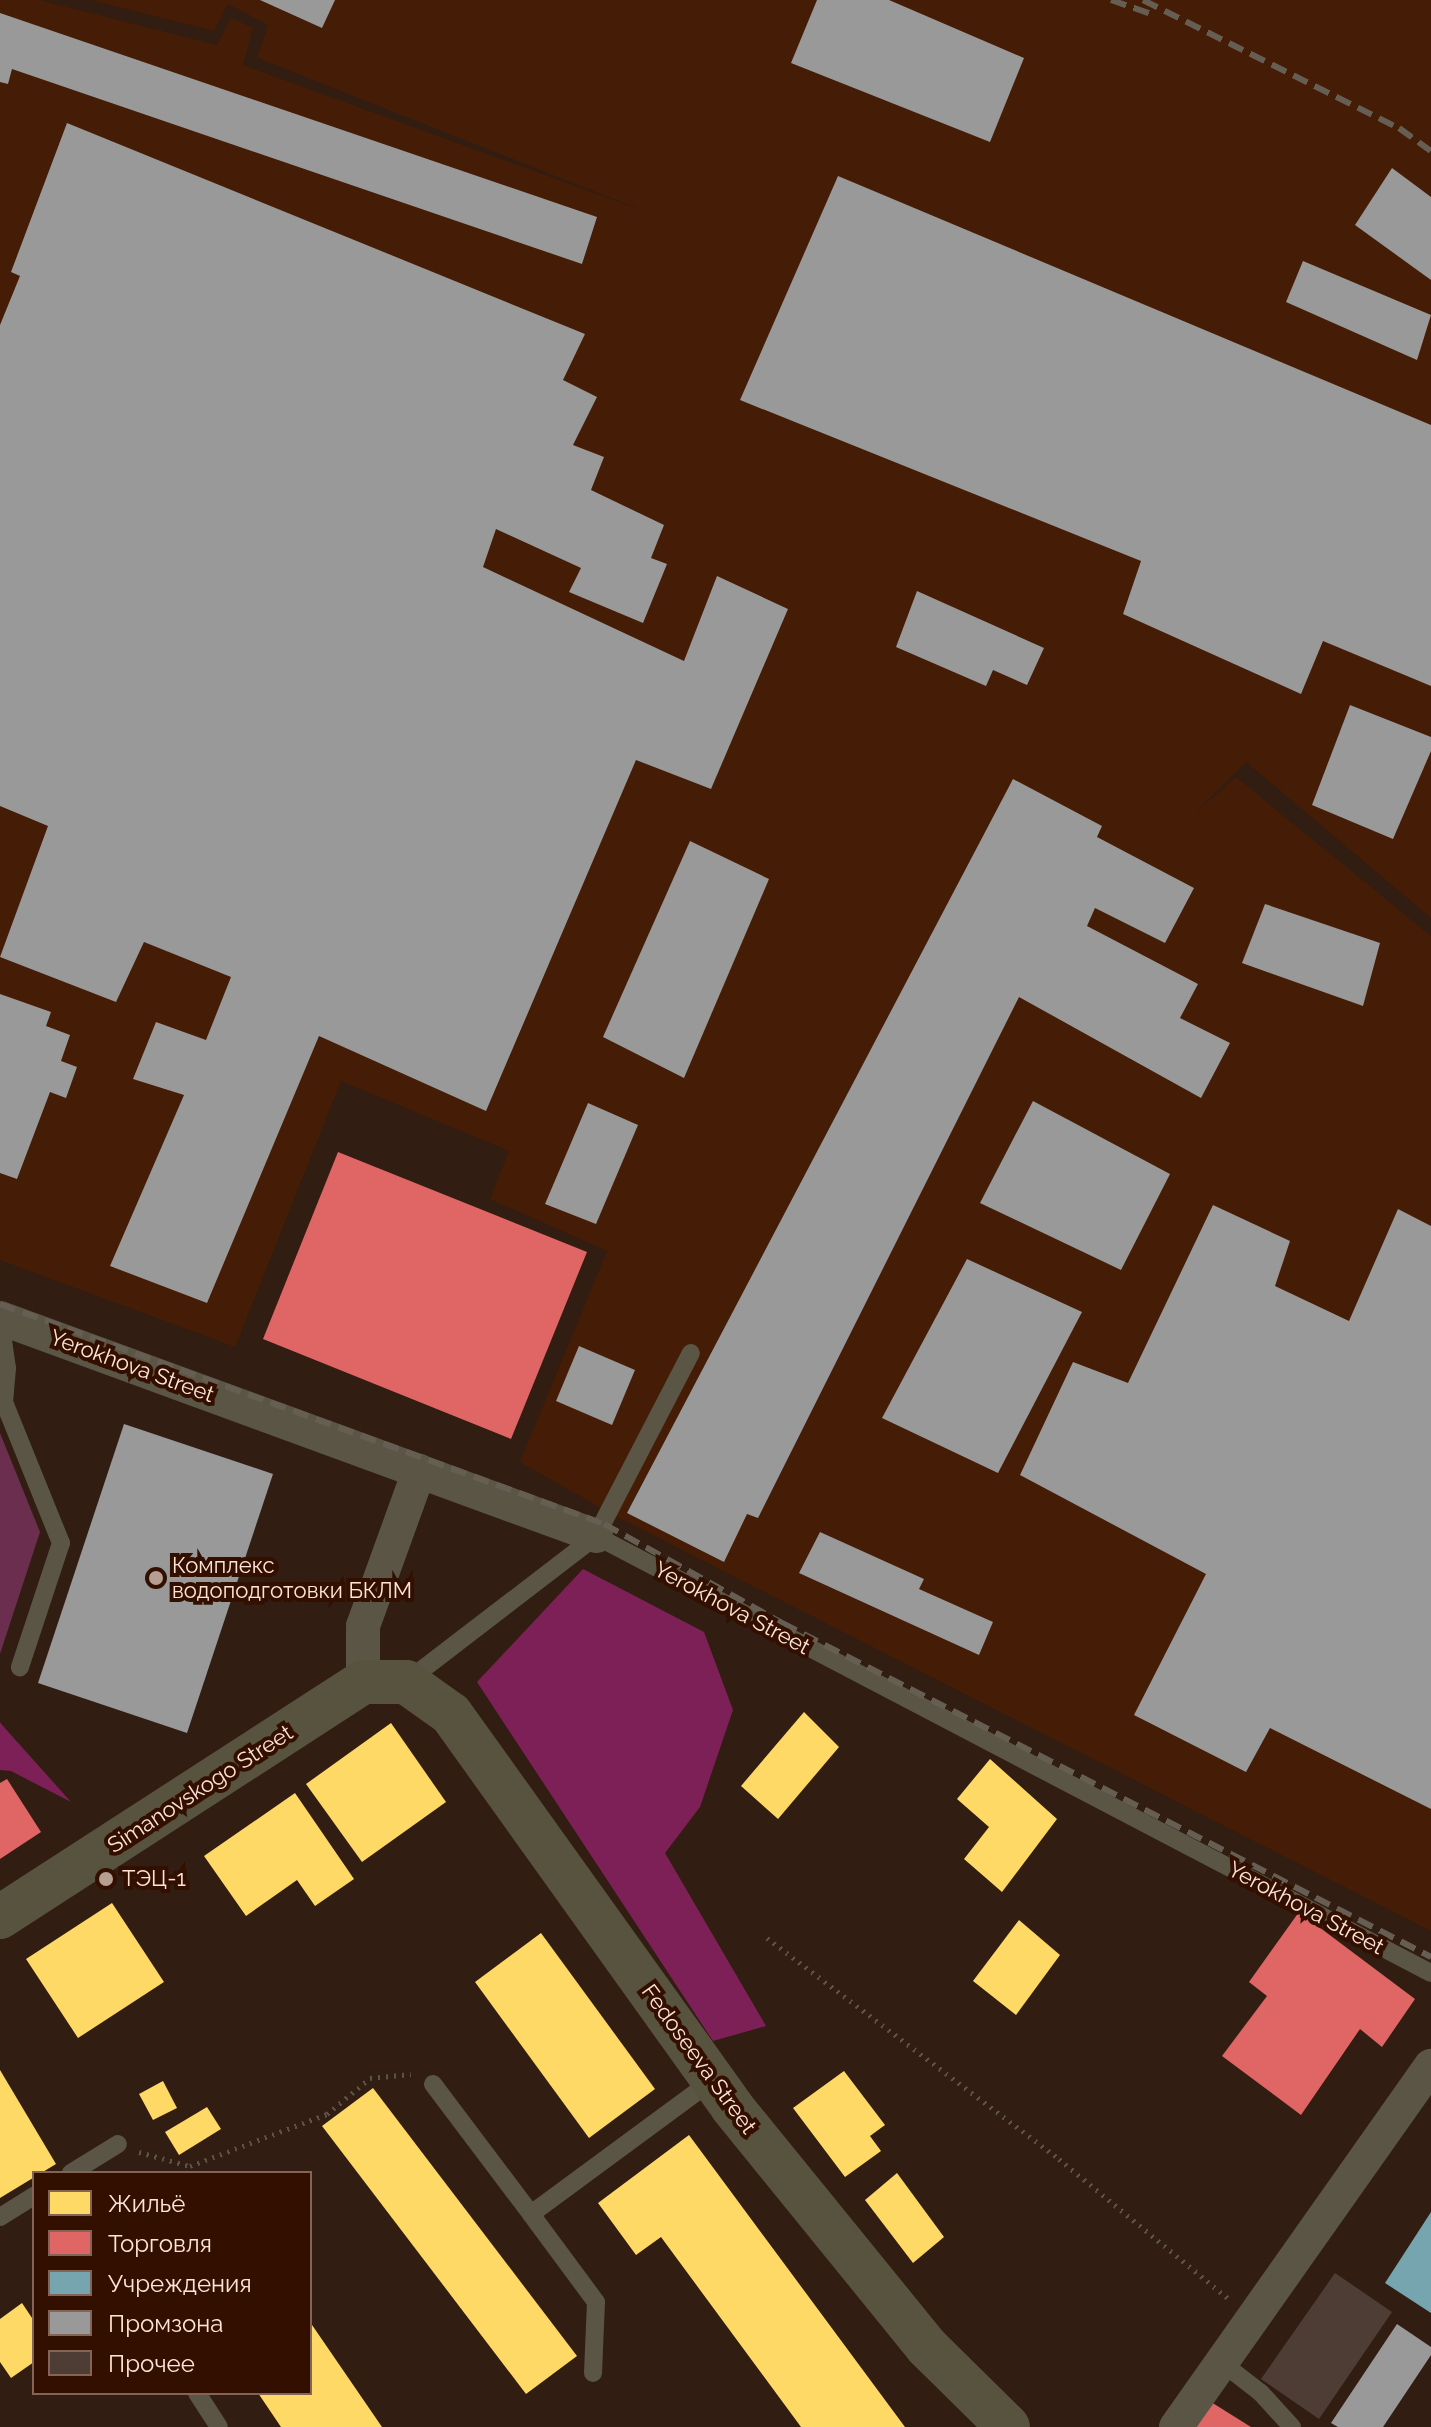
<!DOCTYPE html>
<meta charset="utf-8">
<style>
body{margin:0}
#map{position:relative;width:1431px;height:2427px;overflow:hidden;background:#311d12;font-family:Raleway,sans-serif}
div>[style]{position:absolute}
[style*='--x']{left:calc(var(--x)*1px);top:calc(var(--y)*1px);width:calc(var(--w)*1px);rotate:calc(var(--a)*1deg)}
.built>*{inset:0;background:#451c05}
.green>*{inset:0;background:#6b2e4f}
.forest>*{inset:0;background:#7d2057}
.homes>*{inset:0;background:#ffd966}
.shops>*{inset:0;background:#e06666}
.public>*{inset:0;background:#76a5af}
.industry>*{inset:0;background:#999}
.building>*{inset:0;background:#4d3d34}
.path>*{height:5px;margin-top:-2.5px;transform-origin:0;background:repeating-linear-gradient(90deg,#5b5347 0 2px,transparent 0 8px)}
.lane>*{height:18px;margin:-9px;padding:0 9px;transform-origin:9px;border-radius:9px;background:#5a5545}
.street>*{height:34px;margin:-17px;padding:0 17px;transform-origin:17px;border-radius:17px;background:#5a5545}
.secondary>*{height:44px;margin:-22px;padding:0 22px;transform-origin:22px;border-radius:22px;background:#58533e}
.rail>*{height:6px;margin-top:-3px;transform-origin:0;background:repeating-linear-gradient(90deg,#665e53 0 16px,transparent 0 24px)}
.dots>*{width:22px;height:22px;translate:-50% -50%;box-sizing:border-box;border:4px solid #330f00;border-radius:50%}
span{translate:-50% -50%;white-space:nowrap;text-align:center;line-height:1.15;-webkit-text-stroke:8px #330f00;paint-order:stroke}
.street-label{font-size:22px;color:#fde4d7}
.poi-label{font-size:22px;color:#fde4d7}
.left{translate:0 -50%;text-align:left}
.legend{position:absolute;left:32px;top:2171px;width:280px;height:224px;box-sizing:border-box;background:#330f00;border:2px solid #846456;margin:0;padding:10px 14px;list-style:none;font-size:24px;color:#fde4d7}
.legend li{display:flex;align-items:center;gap:16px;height:40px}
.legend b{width:40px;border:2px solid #846456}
</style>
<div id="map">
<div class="built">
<div style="clip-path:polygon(0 0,40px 0,217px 45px,231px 18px,253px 28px,243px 65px,649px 213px,257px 58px,268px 25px,228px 4px,214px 31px,90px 0,1431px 0,1431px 918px,1246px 762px,1195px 813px,1236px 777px,1431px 936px,1431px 1931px,617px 1517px,520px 1462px,607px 1251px,490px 1199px,509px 1151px,341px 1081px,235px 1347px,0 1260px)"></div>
</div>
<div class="green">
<div style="clip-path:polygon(0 1433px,40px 1532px,0 1654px)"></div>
</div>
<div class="forest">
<div style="clip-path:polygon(583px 1569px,704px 1632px,733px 1710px,700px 1807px,665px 1853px,766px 2026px,713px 2041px,477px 1682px)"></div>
<div style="clip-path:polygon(0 1722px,3px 1726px,71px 1802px,11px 1771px,0 1770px)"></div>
</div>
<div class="homes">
<div style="clip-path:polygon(804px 1712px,839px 1747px,778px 1819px,741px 1786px)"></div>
<div style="clip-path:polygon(391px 1723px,446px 1802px,362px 1862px,306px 1784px)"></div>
<div style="clip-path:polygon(990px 1759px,1057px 1819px,1002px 1892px,964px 1859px,989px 1827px,957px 1799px)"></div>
<div style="clip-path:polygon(295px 1793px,354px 1879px,315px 1906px,297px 1880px,246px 1916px,204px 1856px)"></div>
<div style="clip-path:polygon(112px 1903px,164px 1982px,78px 2038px,26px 1959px)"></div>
<div style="clip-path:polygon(1019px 1920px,1060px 1955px,1016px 2015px,973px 1981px)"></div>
<div style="clip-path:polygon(541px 1933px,655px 2089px,589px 2138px,475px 1982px)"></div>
<div style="clip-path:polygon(0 2070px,56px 2164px,0 2198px)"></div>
<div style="clip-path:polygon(844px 2071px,885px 2125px,870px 2136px,881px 2151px,845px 2177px,793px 2108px)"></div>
<div style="clip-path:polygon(163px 2081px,177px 2108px,153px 2120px,139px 2094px)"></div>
<div style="clip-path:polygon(373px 2088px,577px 2356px,526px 2394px,322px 2126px)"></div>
<div style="clip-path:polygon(207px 2107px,221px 2129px,179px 2155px,165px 2132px)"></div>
<div style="clip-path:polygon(689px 2135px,905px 2427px,801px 2427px,661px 2237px,636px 2255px,598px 2203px)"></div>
<div style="clip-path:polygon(897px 2173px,944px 2237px,913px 2263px,865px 2200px)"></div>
<div style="clip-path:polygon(22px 2303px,34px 2321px,34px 2362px,11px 2378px,0 2362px,0 2319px)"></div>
<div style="clip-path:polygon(310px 2322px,382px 2427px,281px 2427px,258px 2393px,310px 2393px)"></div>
</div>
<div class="shops">
<div style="clip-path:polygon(338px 1152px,587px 1252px,511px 1439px,263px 1339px)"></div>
<div style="clip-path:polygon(7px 1779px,41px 1832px,0 1859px,0 1783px)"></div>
<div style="clip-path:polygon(1299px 1912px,1415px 1999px,1382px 2047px,1360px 2029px,1301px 2115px,1222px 2056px,1267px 1996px,1249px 1982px)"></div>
<div style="clip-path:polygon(1203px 2397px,1251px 2427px,1184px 2427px)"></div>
</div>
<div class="public">
<div style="clip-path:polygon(1431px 2212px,1431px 2313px,1385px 2283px)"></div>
</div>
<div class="industry">
<div style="clip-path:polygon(260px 0,335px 0,322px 28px)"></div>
<div style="clip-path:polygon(817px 0,889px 0,1024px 58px,990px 142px,791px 63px)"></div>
<div style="clip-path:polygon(0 13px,597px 217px,582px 264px,12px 69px,8px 84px,0 82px)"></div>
<div style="clip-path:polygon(67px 123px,585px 334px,563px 380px,597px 397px,573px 445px,604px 457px,591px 490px,664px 525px,651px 558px,667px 564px,643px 623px,569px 592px,581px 568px,496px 529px,483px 567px,684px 661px,717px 576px,788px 609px,711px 789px,636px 760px,486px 1111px,319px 1036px,207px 1303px,110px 1266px,184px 1095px,133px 1079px,156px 1022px,206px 1040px,231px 977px,144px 942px,116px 1002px,0 957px,48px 826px,0 806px,0 325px,20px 276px,11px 272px)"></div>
<div style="clip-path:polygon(1392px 168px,1431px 197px,1431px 280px,1355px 225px)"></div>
<div style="clip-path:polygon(838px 176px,1431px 425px,1431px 686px,1323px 641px,1301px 694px,1123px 614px,1141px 561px,740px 400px)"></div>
<div style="clip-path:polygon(1303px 261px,1431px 315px,1417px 360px,1286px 302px)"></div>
<div style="clip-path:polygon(917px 591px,1044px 648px,1027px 685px,993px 670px,986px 686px,896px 647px)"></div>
<div style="clip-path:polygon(1350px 705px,1431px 737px,1431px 751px,1393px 839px,1312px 805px)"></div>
<div style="clip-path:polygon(1013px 779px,1102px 826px,1097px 837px,1194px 888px,1165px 943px,1095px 908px,1087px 926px,1198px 984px,1180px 1018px,1230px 1043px,1201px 1098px,1019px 997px,758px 1518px,747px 1514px,724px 1562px,627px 1513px)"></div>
<div style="clip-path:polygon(690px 841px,769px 879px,684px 1078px,603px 1037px)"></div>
<div style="clip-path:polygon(1265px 904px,1380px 943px,1363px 1006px,1242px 963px)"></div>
<div style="clip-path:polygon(0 994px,51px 1012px,46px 1026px,70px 1035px,61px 1061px,77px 1067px,66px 1098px,50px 1092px,17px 1179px,0 1173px)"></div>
<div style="clip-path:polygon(1033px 1101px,1170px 1174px,1121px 1270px,980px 1203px)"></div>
<div style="clip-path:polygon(588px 1103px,638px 1125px,596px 1224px,545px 1204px)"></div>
<div style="clip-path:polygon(1213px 1205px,1290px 1241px,1275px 1286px,1349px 1321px,1398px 1209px,1431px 1226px,1431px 1809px,1270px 1728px,1246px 1772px,1134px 1715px,1206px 1574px,1020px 1475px,1073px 1362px,1128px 1383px)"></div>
<div style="clip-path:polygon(967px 1259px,1082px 1312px,998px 1473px,882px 1418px)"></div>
<div style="clip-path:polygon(579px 1346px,635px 1370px,612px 1425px,556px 1401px)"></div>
<div style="clip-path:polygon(124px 1424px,273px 1474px,187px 1733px,38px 1683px)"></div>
<div style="clip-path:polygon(820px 1532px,924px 1579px,919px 1589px,993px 1622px,979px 1655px,799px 1573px)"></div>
<div style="clip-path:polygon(1397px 2324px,1431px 2347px,1431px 2355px,1383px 2427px,1338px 2427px,1331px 2423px)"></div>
</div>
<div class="building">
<div style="clip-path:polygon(1335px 2273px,1392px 2312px,1319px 2419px,1261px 2379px)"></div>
</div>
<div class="path">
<div style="--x:767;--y:1938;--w:366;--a:37.1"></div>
<div style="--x:1059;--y:2159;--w:220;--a:39.5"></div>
<div style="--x:139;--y:2152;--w:53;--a:15.4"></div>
<div style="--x:190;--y:2166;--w:147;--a:-20.8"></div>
<div style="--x:327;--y:2114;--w:56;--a:-39.9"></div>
<div style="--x:370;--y:2078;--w:41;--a:-5.6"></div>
</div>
<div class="lane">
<div style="--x:0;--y:1320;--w:49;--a:81.7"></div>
<div style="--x:7;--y:1368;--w:34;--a:95"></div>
<div style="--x:4;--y:1402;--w:152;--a:68"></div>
<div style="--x:61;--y:1543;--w:131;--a:108.3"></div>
<div style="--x:596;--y:1536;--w:942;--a:27.63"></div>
<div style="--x:406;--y:1682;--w:240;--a:-37.5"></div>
<div style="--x:596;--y:1536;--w:206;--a:-62.6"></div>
<div style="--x:433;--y:2084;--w:163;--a:53"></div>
<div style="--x:71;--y:2173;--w:55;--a:-31.7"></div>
<div style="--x:0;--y:2217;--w:40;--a:-32"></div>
<div style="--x:1221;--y:2362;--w:51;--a:37.8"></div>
<div style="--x:1261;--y:2393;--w:46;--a:47.6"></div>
<div style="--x:593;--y:2373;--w:71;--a:-87.6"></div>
<div style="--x:596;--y:2302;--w:109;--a:-126.5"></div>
<div style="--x:531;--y:2214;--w:226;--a:-36.4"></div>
<div style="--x:197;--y:2393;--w:40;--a:57.1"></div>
</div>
<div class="street">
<div style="--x:0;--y:1318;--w:635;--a:20.09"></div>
<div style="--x:363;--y:1682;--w:56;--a:-90"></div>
<div style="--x:363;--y:1626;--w:165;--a:-70.1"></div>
<div style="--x:1176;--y:2427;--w:442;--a:-54.8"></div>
</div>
<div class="secondary">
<div style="--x:0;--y:1917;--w:432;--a:-32.9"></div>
<div style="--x:363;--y:1682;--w:43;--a:0"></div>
<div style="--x:406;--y:1682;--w:55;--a:35.4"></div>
<div style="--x:451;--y:1714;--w:483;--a:54.4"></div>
<div style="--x:732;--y:2107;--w:308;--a:50.9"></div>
<div style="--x:926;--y:2346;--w:115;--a:44.6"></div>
</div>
<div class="rail">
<div style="--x:1111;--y:0;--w:46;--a:19.2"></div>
<div style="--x:1143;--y:0;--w:286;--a:26.6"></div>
<div style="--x:1399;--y:128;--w:39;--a:36"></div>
<div style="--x:0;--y:1304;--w:643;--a:20.01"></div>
<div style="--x:604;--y:1524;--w:204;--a:29.1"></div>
<div style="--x:782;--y:1623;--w:730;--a:27.23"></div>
</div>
<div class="dots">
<div style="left:156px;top:1578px;background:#b69e92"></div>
<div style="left:106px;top:1879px;background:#b69e92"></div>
</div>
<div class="street-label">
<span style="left:132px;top:1366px;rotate:20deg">Yerokhova Street</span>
<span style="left:732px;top:1608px;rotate:28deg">Yerokhova Street</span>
<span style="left:200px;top:1789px;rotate:-33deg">Simanovskogo Street</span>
<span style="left:1306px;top:1908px;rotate:28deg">Yerokhova Street</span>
<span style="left:699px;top:2059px;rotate:54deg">Fedoseeva Street</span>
</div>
<div class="poi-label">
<span class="left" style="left:172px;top:1578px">Комплекс<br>водоподготовки БКЛМ</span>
<span class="left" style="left:122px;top:1879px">ТЭЦ-1</span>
</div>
<ul class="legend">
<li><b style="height:22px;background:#ffd966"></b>Жильё</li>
<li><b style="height:22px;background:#e06666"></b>Торговля</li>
<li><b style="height:22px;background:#76a5af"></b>Учреждения</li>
<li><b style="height:22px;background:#999"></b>Промзона</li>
<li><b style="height:22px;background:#4d3d34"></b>Прочее</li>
</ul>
</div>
